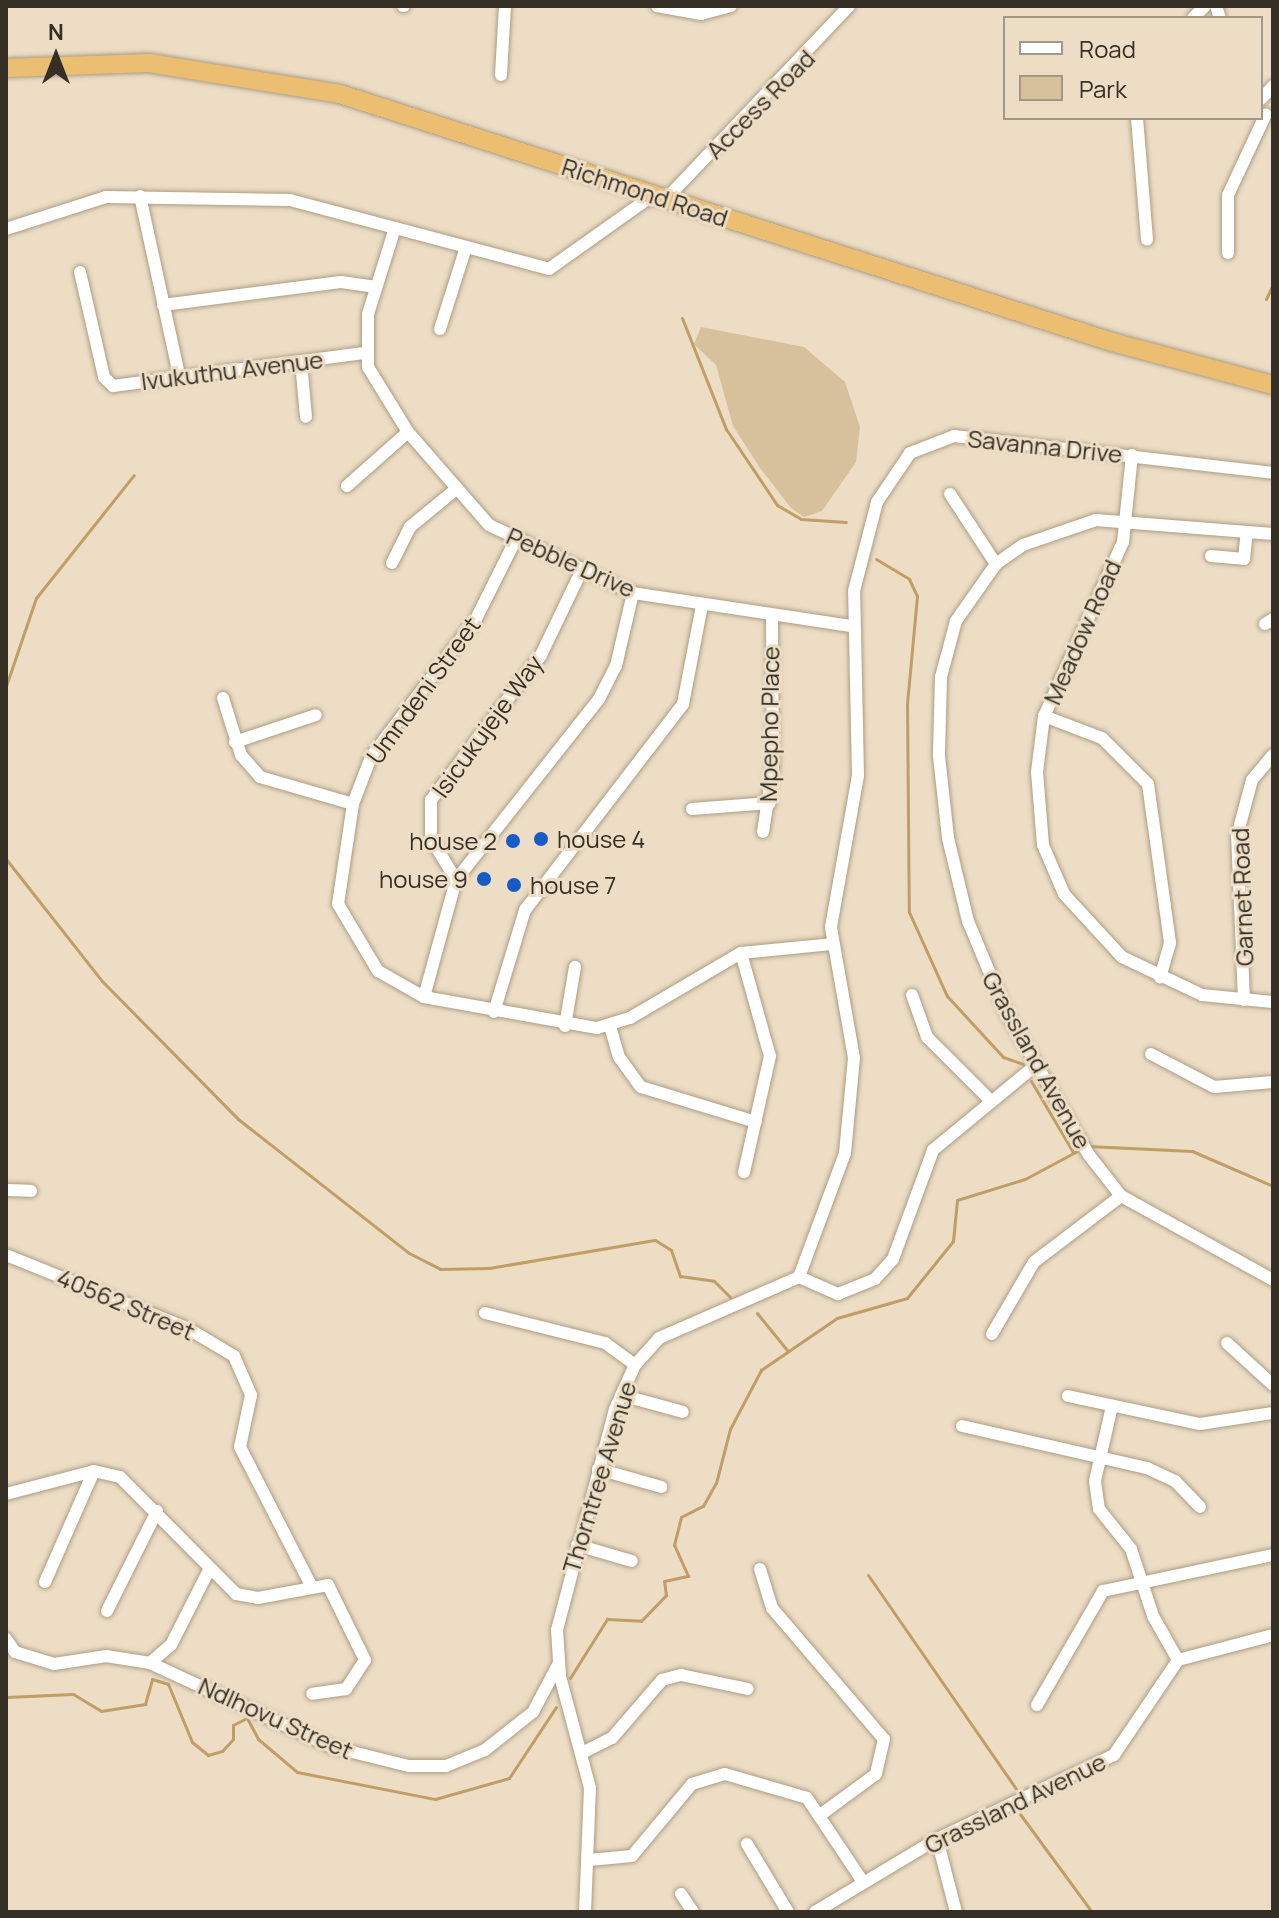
<!DOCTYPE html>
<style>
body{margin:0}
#map{position:relative;width:1279px;height:1918px;overflow:hidden;background:#ecddc4;font-family:Manrope,sans-serif}
div>[style]{position:absolute}
[style*='--x']{left:calc(var(--x)*1px);top:calc(var(--y)*1px);width:calc(var(--w)*1px);rotate:calc(var(--a)*1deg)}
.green>*{inset:0;background:#d7c09c}
.stream>*{height:3px;margin:-1.5px;padding:0 1.5px;transform-origin:1.5px;border-radius:1.5px;background:#c09e66}
.roads{filter:drop-shadow(0 0 2px #ac9d86) drop-shadow(0 0 2px #ac9d86)}
.minor>*{height:12px;margin:-6px;padding:0 6px;transform-origin:6px;border-radius:6px;background:#fff}
.highway>*{height:18px;margin:-9px;padding:0 9px;transform-origin:9px;border-radius:9px;background:#ebbe71}
.dots>*{width:22px;height:22px;translate:-50% -50%;box-sizing:border-box;border:4px solid #ecddc4;border-radius:50%}
span{translate:-50% -50%;white-space:nowrap;text-align:center;line-height:1.15;-webkit-text-stroke:6px #ecddc4;paint-order:stroke}
.street-label{font-size:24px;color:#352f26}
.poi-label{font-size:24px;color:#352f26}
.left{translate:0 -50%;text-align:left}
.right{translate:-100% -50%;text-align:right}
.frame{position:absolute;inset:0;border:8px solid #352f26;pointer-events:none}
.legend{position:absolute;left:1003px;top:16px;width:260px;height:104px;box-sizing:border-box;background:#ecddc4;border:2px solid #a39785;margin:0;padding:10px 14px;list-style:none;font-size:24px;color:#352f26}
.legend li{display:flex;align-items:center;gap:16px;height:40px}
.legend b{width:40px;border:2px solid #a39785}
.north{position:absolute;left:16px;top:16px;width:80px;height:80px;-webkit-text-stroke:6px #ecddc4;paint-order:stroke;rotate:0deg;font-size:22px;font-weight:700;line-height:32px;text-align:center;color:#352f26}
.north::after{content:'';display:block;margin:auto;width:28px;height:36px;background:#352f26;clip-path:polygon(50% 0,100% 100%,50% 72%,0 100%)}
</style>
<div id="map">
<div class="green">
<div style="clip-path:polygon(701px 327px,804px 347px,845px 382px,860px 427px,856px 462px,822px 511px,804px 517px,791px 508px,760px 468px,733px 426px,716px 365px,694px 344px)"></div>
</div>
<div class="stream">
<div style="--x:1266;--y:299;--w:17;--a:-65"></div>
<div style="--x:682;--y:318;--w:119;--a:68.4"></div>
<div style="--x:726;--y:429;--w:92;--a:56.1"></div>
<div style="--x:777;--y:505;--w:28;--a:30"></div>
<div style="--x:801;--y:519;--w:45;--a:3.8"></div>
<div style="--x:876;--y:559;--w:39;--a:31"></div>
<div style="--x:909;--y:579;--w:19;--a:65"></div>
<div style="--x:917;--y:596;--w:107;--a:95.3"></div>
<div style="--x:907;--y:703;--w:209;--a:89.5"></div>
<div style="--x:909;--y:912;--w:92;--a:65.7"></div>
<div style="--x:947;--y:996;--w:83;--a:47.4"></div>
<div style="--x:1003;--y:1057;--w:21;--a:19"></div>
<div style="--x:6;--y:686;--w:93;--a:-71.2"></div>
<div style="--x:36;--y:598;--w:157;--a:-51.5"></div>
<div style="--x:6;--y:859;--w:155;--a:51.8"></div>
<div style="--x:102;--y:981;--w:194;--a:45.4"></div>
<div style="--x:238;--y:1119;--w:217;--a:38.1"></div>
<div style="--x:409;--y:1253;--w:35;--a:27"></div>
<div style="--x:440;--y:1269;--w:49;--a:-1.2"></div>
<div style="--x:489;--y:1268;--w:168;--a:-9.6"></div>
<div style="--x:655;--y:1240;--w:19;--a:32"></div>
<div style="--x:671;--y:1250;--w:28;--a:71"></div>
<div style="--x:680;--y:1276;--w:34;--a:8"></div>
<div style="--x:714;--y:1281;--w:23;--a:45"></div>
<div style="--x:1031;--y:1081;--w:82;--a:59.4"></div>
<div style="--x:1088;--y:1146;--w:104;--a:2.8"></div>
<div style="--x:1192;--y:1151;--w:88;--a:23.4"></div>
<div style="--x:757;--y:1313;--w:48;--a:51"></div>
<div style="--x:868;--y:1575;--w:260;--a:55.3"></div>
<div style="--x:6;--y:1670;--w:17;--a:90"></div>
<div style="--x:570;--y:1678;--w:70;--a:-57.9"></div>
<div style="--x:607;--y:1619;--w:34;--a:3"></div>
<div style="--x:641;--y:1621;--w:36;--a:-46"></div>
<div style="--x:666;--y:1595;--w:14;--a:-98"></div>
<div style="--x:664;--y:1581;--w:25;--a:-12"></div>
<div style="--x:688;--y:1576;--w:34;--a:-114"></div>
<div style="--x:674;--y:1545;--w:29;--a:-76"></div>
<div style="--x:681;--y:1517;--w:25;--a:-27"></div>
<div style="--x:703;--y:1506;--w:26;--a:-61"></div>
<div style="--x:716;--y:1483;--w:56;--a:-75.5"></div>
<div style="--x:730;--y:1429;--w:67;--a:-62.3"></div>
<div style="--x:761;--y:1370;--w:92;--a:-34.4"></div>
<div style="--x:837;--y:1318;--w:73;--a:-15.9"></div>
<div style="--x:907;--y:1298;--w:73;--a:-51.1"></div>
<div style="--x:953;--y:1241;--w:41;--a:-84.4"></div>
<div style="--x:957;--y:1200;--w:71;--a:-17.2"></div>
<div style="--x:1025;--y:1179;--w:64;--a:-28.2"></div>
<div style="--x:6;--y:1697;--w:67;--a:-2.6"></div>
<div style="--x:73;--y:1694;--w:33;--a:31"></div>
<div style="--x:101;--y:1711;--w:45;--a:-9"></div>
<div style="--x:145;--y:1704;--w:26;--a:-74"></div>
<div style="--x:152;--y:1679;--w:17;--a:17"></div>
<div style="--x:168;--y:1684;--w:63;--a:67.5"></div>
<div style="--x:192;--y:1742;--w:21;--a:39"></div>
<div style="--x:208;--y:1755;--w:15;--a:-16"></div>
<div style="--x:222;--y:1751;--w:16;--a:-47"></div>
<div style="--x:233;--y:1739;--w:14;--a:-90"></div>
<div style="--x:233;--y:1725;--w:16;--a:-27"></div>
<div style="--x:247;--y:1718;--w:24;--a:62"></div>
<div style="--x:258;--y:1739;--w:51;--a:40.2"></div>
<div style="--x:297;--y:1772;--w:141;--a:11.1"></div>
<div style="--x:435;--y:1799;--w:77;--a:-15.8"></div>
<div style="--x:509;--y:1778;--w:85;--a:-56.5"></div>
<div style="--x:1020;--y:1814;--w:122;--a:53.7"></div>
</div>
<div class="roads">
<div class="minor">
<div style="--x:403;--y:6;--w:1;--a:0"></div>
<div style="--x:657;--y:6;--w:45;--a:10.3"></div>
<div style="--x:701;--y:14;--w:31;--a:-15"></div>
<div style="--x:1216;--y:6;--w:13;--a:72"></div>
<div style="--x:1193;--y:18;--w:17;--a:-45"></div>
<div style="--x:501;--y:75;--w:69;--a:-86.7"></div>
<div style="--x:1261;--y:99;--w:18;--a:-47"></div>
<div style="--x:1137;--y:118;--w:122;--a:85.3"></div>
<div style="--x:140;--y:196;--w:183;--a:77.7"></div>
<div style="--x:395;--y:228;--w:90;--a:107.4"></div>
<div style="--x:368;--y:314;--w:53;--a:90"></div>
<div style="--x:368;--y:367;--w:76;--a:58.4"></div>
<div style="--x:408;--y:432;--w:123;--a:48.9"></div>
<div style="--x:489;--y:525;--w:159;--a:25.3"></div>
<div style="--x:633;--y:593;--w:221;--a:8.6"></div>
<div style="--x:6;--y:229;--w:105;--a:-17.7"></div>
<div style="--x:106;--y:197;--w:184;--a:0.9"></div>
<div style="--x:290;--y:200;--w:268;--a:14.9"></div>
<div style="--x:549;--y:269;--w:119;--a:-35.4"></div>
<div style="--x:646;--y:200;--w:20;--a:-3"></div>
<div style="--x:666;--y:199;--w:266;--a:-46.5"></div>
<div style="--x:1228;--y:253;--w:58;--a:-90"></div>
<div style="--x:1228;--y:195;--w:89;--a:-64.9"></div>
<div style="--x:80;--y:272;--w:108;--a:77.1"></div>
<div style="--x:104;--y:377;--w:13;--a:45"></div>
<div style="--x:113;--y:386;--w:253;--a:-7.5"></div>
<div style="--x:163;--y:305;--w:179;--a:-7.4"></div>
<div style="--x:341;--y:282;--w:34;--a:8"></div>
<div style="--x:440;--y:329;--w:83;--a:-72.4"></div>
<div style="--x:301;--y:362;--w:55;--a:84.8"></div>
<div style="--x:1132;--y:455;--w:87;--a:95.9"></div>
<div style="--x:1123;--y:542;--w:191;--a:114.4"></div>
<div style="--x:1044;--y:716;--w:56;--a:97.1"></div>
<div style="--x:1037;--y:772;--w:73;--a:85.3"></div>
<div style="--x:1043;--y:845;--w:53;--a:66.8"></div>
<div style="--x:1064;--y:894;--w:86;--a:47.4"></div>
<div style="--x:1122;--y:957;--w:89;--a:25.4"></div>
<div style="--x:1202;--y:995;--w:71;--a:5.6"></div>
<div style="--x:347;--y:486;--w:81;--a:-41.5"></div>
<div style="--x:950;--y:494;--w:84;--a:56.7"></div>
<div style="--x:1273;--y:534;--w:178;--a:-175.5"></div>
<div style="--x:1096;--y:520;--w:77;--a:161.1"></div>
<div style="--x:1023;--y:545;--w:33;--a:145"></div>
<div style="--x:996;--y:564;--w:70;--a:125.1"></div>
<div style="--x:956;--y:621;--w:58;--a:105"></div>
<div style="--x:941;--y:677;--w:79;--a:91.5"></div>
<div style="--x:939;--y:756;--w:82;--a:83.7"></div>
<div style="--x:948;--y:838;--w:85;--a:76.5"></div>
<div style="--x:968;--y:921;--w:99;--a:67.3"></div>
<div style="--x:1006;--y:1012;--w:165;--a:59.9"></div>
<div style="--x:1089;--y:1155;--w:52;--a:52"></div>
<div style="--x:1121;--y:1196;--w:174;--a:28.9"></div>
<div style="--x:515;--y:541;--w:87;--a:116.6"></div>
<div style="--x:476;--y:619;--w:173;--a:127.3"></div>
<div style="--x:371;--y:757;--w:50;--a:111"></div>
<div style="--x:353;--y:804;--w:101;--a:98.5"></div>
<div style="--x:338;--y:904;--w:78;--a:59.2"></div>
<div style="--x:378;--y:971;--w:53;--a:29.5"></div>
<div style="--x:424;--y:997;--w:176;--a:10.2"></div>
<div style="--x:597;--y:1028;--w:34;--a:-17"></div>
<div style="--x:630;--y:1018;--w:129;--a:-30.4"></div>
<div style="--x:741;--y:953;--w:91;--a:-5.6"></div>
<div style="--x:1211;--y:556;--w:33;--a:5"></div>
<div style="--x:1244;--y:559;--w:27;--a:-84"></div>
<div style="--x:392;--y:563;--w:40;--a:-63.4"></div>
<div style="--x:410;--y:527;--w:58;--a:-39.4"></div>
<div style="--x:1265;--y:624;--w:9;--a:-32"></div>
<div style="--x:223;--y:698;--w:60;--a:72.5"></div>
<div style="--x:241;--y:755;--w:29;--a:49"></div>
<div style="--x:260;--y:777;--w:97;--a:16.2"></div>
<div style="--x:1044;--y:716;--w:62;--a:20.8"></div>
<div style="--x:1102;--y:738;--w:65;--a:45"></div>
<div style="--x:1148;--y:784;--w:161;--a:82.1"></div>
<div style="--x:1170;--y:943;--w:36;--a:106"></div>
<div style="--x:235;--y:742;--w:85;--a:-18.4"></div>
<div style="--x:692;--y:809;--w:78;--a:-4.4"></div>
<div style="--x:763;--y:832;--w:66;--a:-81.3"></div>
<div style="--x:773;--y:767;--w:151;--a:-90.4"></div>
<div style="--x:456;--y:880;--w:49;--a:-120.8"></div>
<div style="--x:431;--y:838;--w:38;--a:-90"></div>
<div style="--x:431;--y:800;--w:182;--a:-52.8"></div>
<div style="--x:541;--y:655;--w:92;--a:-64.3"></div>
<div style="--x:741;--y:953;--w:107;--a:74.3"></div>
<div style="--x:770;--y:1056;--w:119;--a:102.6"></div>
<div style="--x:912;--y:995;--w:45;--a:70.3"></div>
<div style="--x:927;--y:1037;--w:86;--a:45"></div>
<div style="--x:424;--y:997;--w:121;--a:-74.7"></div>
<div style="--x:456;--y:880;--w:231;--a:-51.7"></div>
<div style="--x:599;--y:699;--w:37;--a:-63"></div>
<div style="--x:616;--y:666;--w:75;--a:-76.9"></div>
<div style="--x:1244;--y:1000;--w:164;--a:-92.4"></div>
<div style="--x:1237;--y:836;--w:58;--a:-75"></div>
<div style="--x:1252;--y:780;--w:33;--a:-50"></div>
<div style="--x:494;--y:1012;--w:107;--a:-73.1"></div>
<div style="--x:525;--y:910;--w:260;--a:-52.5"></div>
<div style="--x:683;--y:704;--w:101;--a:-79.1"></div>
<div style="--x:565;--y:1026;--w:60;--a:-80.4"></div>
<div style="--x:610;--y:1026;--w:32;--a:74"></div>
<div style="--x:619;--y:1057;--w:37;--a:54"></div>
<div style="--x:641;--y:1087;--w:120;--a:16.9"></div>
<div style="--x:1151;--y:1054;--w:71;--a:27.6"></div>
<div style="--x:1214;--y:1087;--w:59;--a:-4.8"></div>
<div style="--x:6;--y:1190;--w:25;--a:2"></div>
<div style="--x:6;--y:1255;--w:195;--a:22"></div>
<div style="--x:187;--y:1328;--w:55;--a:30.8"></div>
<div style="--x:234;--y:1356;--w:43;--a:66.4"></div>
<div style="--x:251;--y:1395;--w:53;--a:101.9"></div>
<div style="--x:240;--y:1447;--w:157;--a:62.8"></div>
<div style="--x:799;--y:1277;--w:43;--a:23.6"></div>
<div style="--x:838;--y:1294;--w:40;--a:-22"></div>
<div style="--x:875;--y:1279;--w:27;--a:-48"></div>
<div style="--x:893;--y:1259;--w:116;--a:-69.8"></div>
<div style="--x:933;--y:1150;--w:134;--a:-39.5"></div>
<div style="--x:485;--y:1313;--w:124;--a:14"></div>
<div style="--x:605;--y:1343;--w:37;--a:36"></div>
<div style="--x:992;--y:1334;--w:83;--a:-59.7"></div>
<div style="--x:1034;--y:1262;--w:109;--a:-37.2"></div>
<div style="--x:1227;--y:1343;--w:62;--a:42.4"></div>
<div style="--x:621;--y:1395;--w:64;--a:15.3"></div>
<div style="--x:1068;--y:1396;--w:135;--a:12"></div>
<div style="--x:1200;--y:1424;--w:74;--a:-8.6"></div>
<div style="--x:1112;--y:1406;--w:77;--a:102.8"></div>
<div style="--x:1095;--y:1481;--w:28;--a:82"></div>
<div style="--x:1099;--y:1509;--w:51;--a:51.3"></div>
<div style="--x:1131;--y:1549;--w:71;--a:71.8"></div>
<div style="--x:1153;--y:1616;--w:51;--a:60.4"></div>
<div style="--x:962;--y:1426;--w:190;--a:12.8"></div>
<div style="--x:1147;--y:1468;--w:31;--a:25"></div>
<div style="--x:1175;--y:1481;--w:36;--a:46"></div>
<div style="--x:598;--y:1469;--w:66;--a:15.9"></div>
<div style="--x:6;--y:1494;--w:91;--a:-14.6"></div>
<div style="--x:94;--y:1471;--w:27;--a:13"></div>
<div style="--x:120;--y:1477;--w:165;--a:45.2"></div>
<div style="--x:236;--y:1594;--w:22;--a:10"></div>
<div style="--x:258;--y:1598;--w:71;--a:-10.5"></div>
<div style="--x:328;--y:1585;--w:84;--a:63.7"></div>
<div style="--x:365;--y:1660;--w:35;--a:123"></div>
<div style="--x:346;--y:1689;--w:34;--a:172"></div>
<div style="--x:577;--y:1545;--w:57;--a:16.2"></div>
<div style="--x:760;--y:1569;--w:41;--a:72.9"></div>
<div style="--x:772;--y:1608;--w:172;--a:49.5"></div>
<div style="--x:884;--y:1739;--w:36;--a:103"></div>
<div style="--x:876;--y:1774;--w:66;--a:143.7"></div>
<div style="--x:45;--y:1582;--w:121;--a:-66.2"></div>
<div style="--x:107;--y:1611;--w:112;--a:-63.4"></div>
<div style="--x:6;--y:1639;--w:16;--a:55"></div>
<div style="--x:15;--y:1652;--w:41;--a:17.1"></div>
<div style="--x:54;--y:1664;--w:53;--a:-8.7"></div>
<div style="--x:106;--y:1656;--w:45;--a:9"></div>
<div style="--x:150;--y:1663;--w:200;--a:24.8"></div>
<div style="--x:332;--y:1747;--w:79;--a:13.9"></div>
<div style="--x:409;--y:1766;--w:37;--a:0"></div>
<div style="--x:446;--y:1766;--w:42;--a:-22.3"></div>
<div style="--x:485;--y:1750;--w:61;--a:-38.4"></div>
<div style="--x:533;--y:1712;--w:55;--a:-62"></div>
<div style="--x:150;--y:1663;--w:28;--a:-41"></div>
<div style="--x:171;--y:1645;--w:82;--a:-63.1"></div>
<div style="--x:1037;--y:1705;--w:132;--a:-59.9"></div>
<div style="--x:1103;--y:1591;--w:174;--a:-12"></div>
<div style="--x:582;--y:1753;--w:34;--a:-27"></div>
<div style="--x:612;--y:1738;--w:77;--a:-49.2"></div>
<div style="--x:662;--y:1680;--w:20;--a:-15"></div>
<div style="--x:681;--y:1675;--w:68;--a:11.8"></div>
<div style="--x:937;--y:1839;--w:75;--a:75.4"></div>
<div style="--x:747;--y:1844;--w:79;--a:58.9"></div>
<div style="--x:589;--y:1860;--w:43;--a:-5.3"></div>
<div style="--x:632;--y:1856;--w:94;--a:-50.2"></div>
<div style="--x:692;--y:1784;--w:34;--a:-17"></div>
<div style="--x:725;--y:1774;--w:85;--a:16.3"></div>
<div style="--x:807;--y:1798;--w:101;--a:56.3"></div>
<div style="--x:681;--y:1894;--w:22;--a:56"></div>
<div style="--x:585;--y:1912;--w:124;--a:-87.7"></div>
<div style="--x:590;--y:1788;--w:116;--a:-105"></div>
<div style="--x:560;--y:1676;--w:46;--a:-93.7"></div>
<div style="--x:557;--y:1630;--w:228;--a:-75.3"></div>
<div style="--x:615;--y:1409;--w:48;--a:-65.6"></div>
<div style="--x:635;--y:1365;--w:36;--a:-48"></div>
<div style="--x:659;--y:1338;--w:153;--a:-23.5"></div>
<div style="--x:799;--y:1277;--w:132;--a:-69.6"></div>
<div style="--x:845;--y:1153;--w:95;--a:-84.6"></div>
<div style="--x:854;--y:1058;--w:133;--a:-100"></div>
<div style="--x:831;--y:927;--w:153;--a:-79.9"></div>
<div style="--x:858;--y:776;--w:185;--a:-91.2"></div>
<div style="--x:854;--y:591;--w:92;--a:-75.5"></div>
<div style="--x:877;--y:502;--w:59;--a:-56"></div>
<div style="--x:910;--y:453;--w:47;--a:-21.1"></div>
<div style="--x:954;--y:436;--w:321;--a:6.6"></div>
<div style="--x:815;--y:1912;--w:142;--a:-30.9"></div>
<div style="--x:937;--y:1839;--w:196;--a:-25.4"></div>
<div style="--x:1114;--y:1755;--w:115;--a:-56"></div>
<div style="--x:1178;--y:1660;--w:98;--a:-14.7"></div>
</div>
<div class="highway">
<div style="--x:6;--y:68;--w:143;--a:-2"></div>
<div style="--x:149;--y:63;--w:193;--a:9.2"></div>
<div style="--x:340;--y:94;--w:811;--a:17.81"></div>
<div style="--x:1112;--y:342;--w:167;--a:15"></div>
</div>
</div>
<div class="dots">
<div style="left:541px;top:839px;background:#165bc6"></div>
<div style="left:513px;top:841px;background:#165bc6"></div>
<div style="left:484px;top:879px;background:#165bc6"></div>
<div style="left:514px;top:885px;background:#165bc6"></div>
</div>
<div class="street-label">
<span style="left:760px;top:104px;rotate:-45deg">Access Road</span>
<span style="left:645px;top:192px;rotate:18deg">Richmond Road</span>
<span style="left:232px;top:370px;rotate:-7deg">Ivukuthu Avenue</span>
<span style="left:1045px;top:446px;rotate:6deg">Savanna Drive</span>
<span style="left:571px;top:562px;rotate:24deg">Pebble Drive</span>
<span style="left:1082px;top:632px;rotate:-66deg">Meadow Road</span>
<span style="left:423px;top:690px;rotate:-54deg">Umndeni Street</span>
<span style="left:769px;top:724px;rotate:-89deg">Mpepho Place</span>
<span style="left:487px;top:726px;rotate:-54deg">Isicukujeje Way</span>
<span style="left:1242px;top:897px;rotate:-92deg">Garnet Road</span>
<span style="left:1037px;top:1060px;rotate:61deg">Grassland Avenue</span>
<span style="left:126px;top:1304px;rotate:23deg">40562 Street</span>
<span style="left:599px;top:1477px;rotate:-73deg">Thorntree Avenue</span>
<span style="left:276px;top:1718px;rotate:24deg">Ndlhovu Street</span>
<span style="left:1015px;top:1803px;rotate:-26deg">Grassland Avenue</span>
</div>
<div class="poi-label">
<span class="left" style="left:557px;top:839px">house 4</span>
<span class="right" style="left:497px;top:841px">house 2</span>
<span class="right" style="left:468px;top:879px">house 9</span>
<span class="left" style="left:530px;top:885px">house 7</span>
</div>
<div class="frame"></div>
<ul class="legend">
<li><b style="height:10px;background:#fff"></b>Road</li>
<li><b style="height:22px;background:#d7c09c"></b>Park</li>
</ul>
<div class="north">N</div>
</div>
